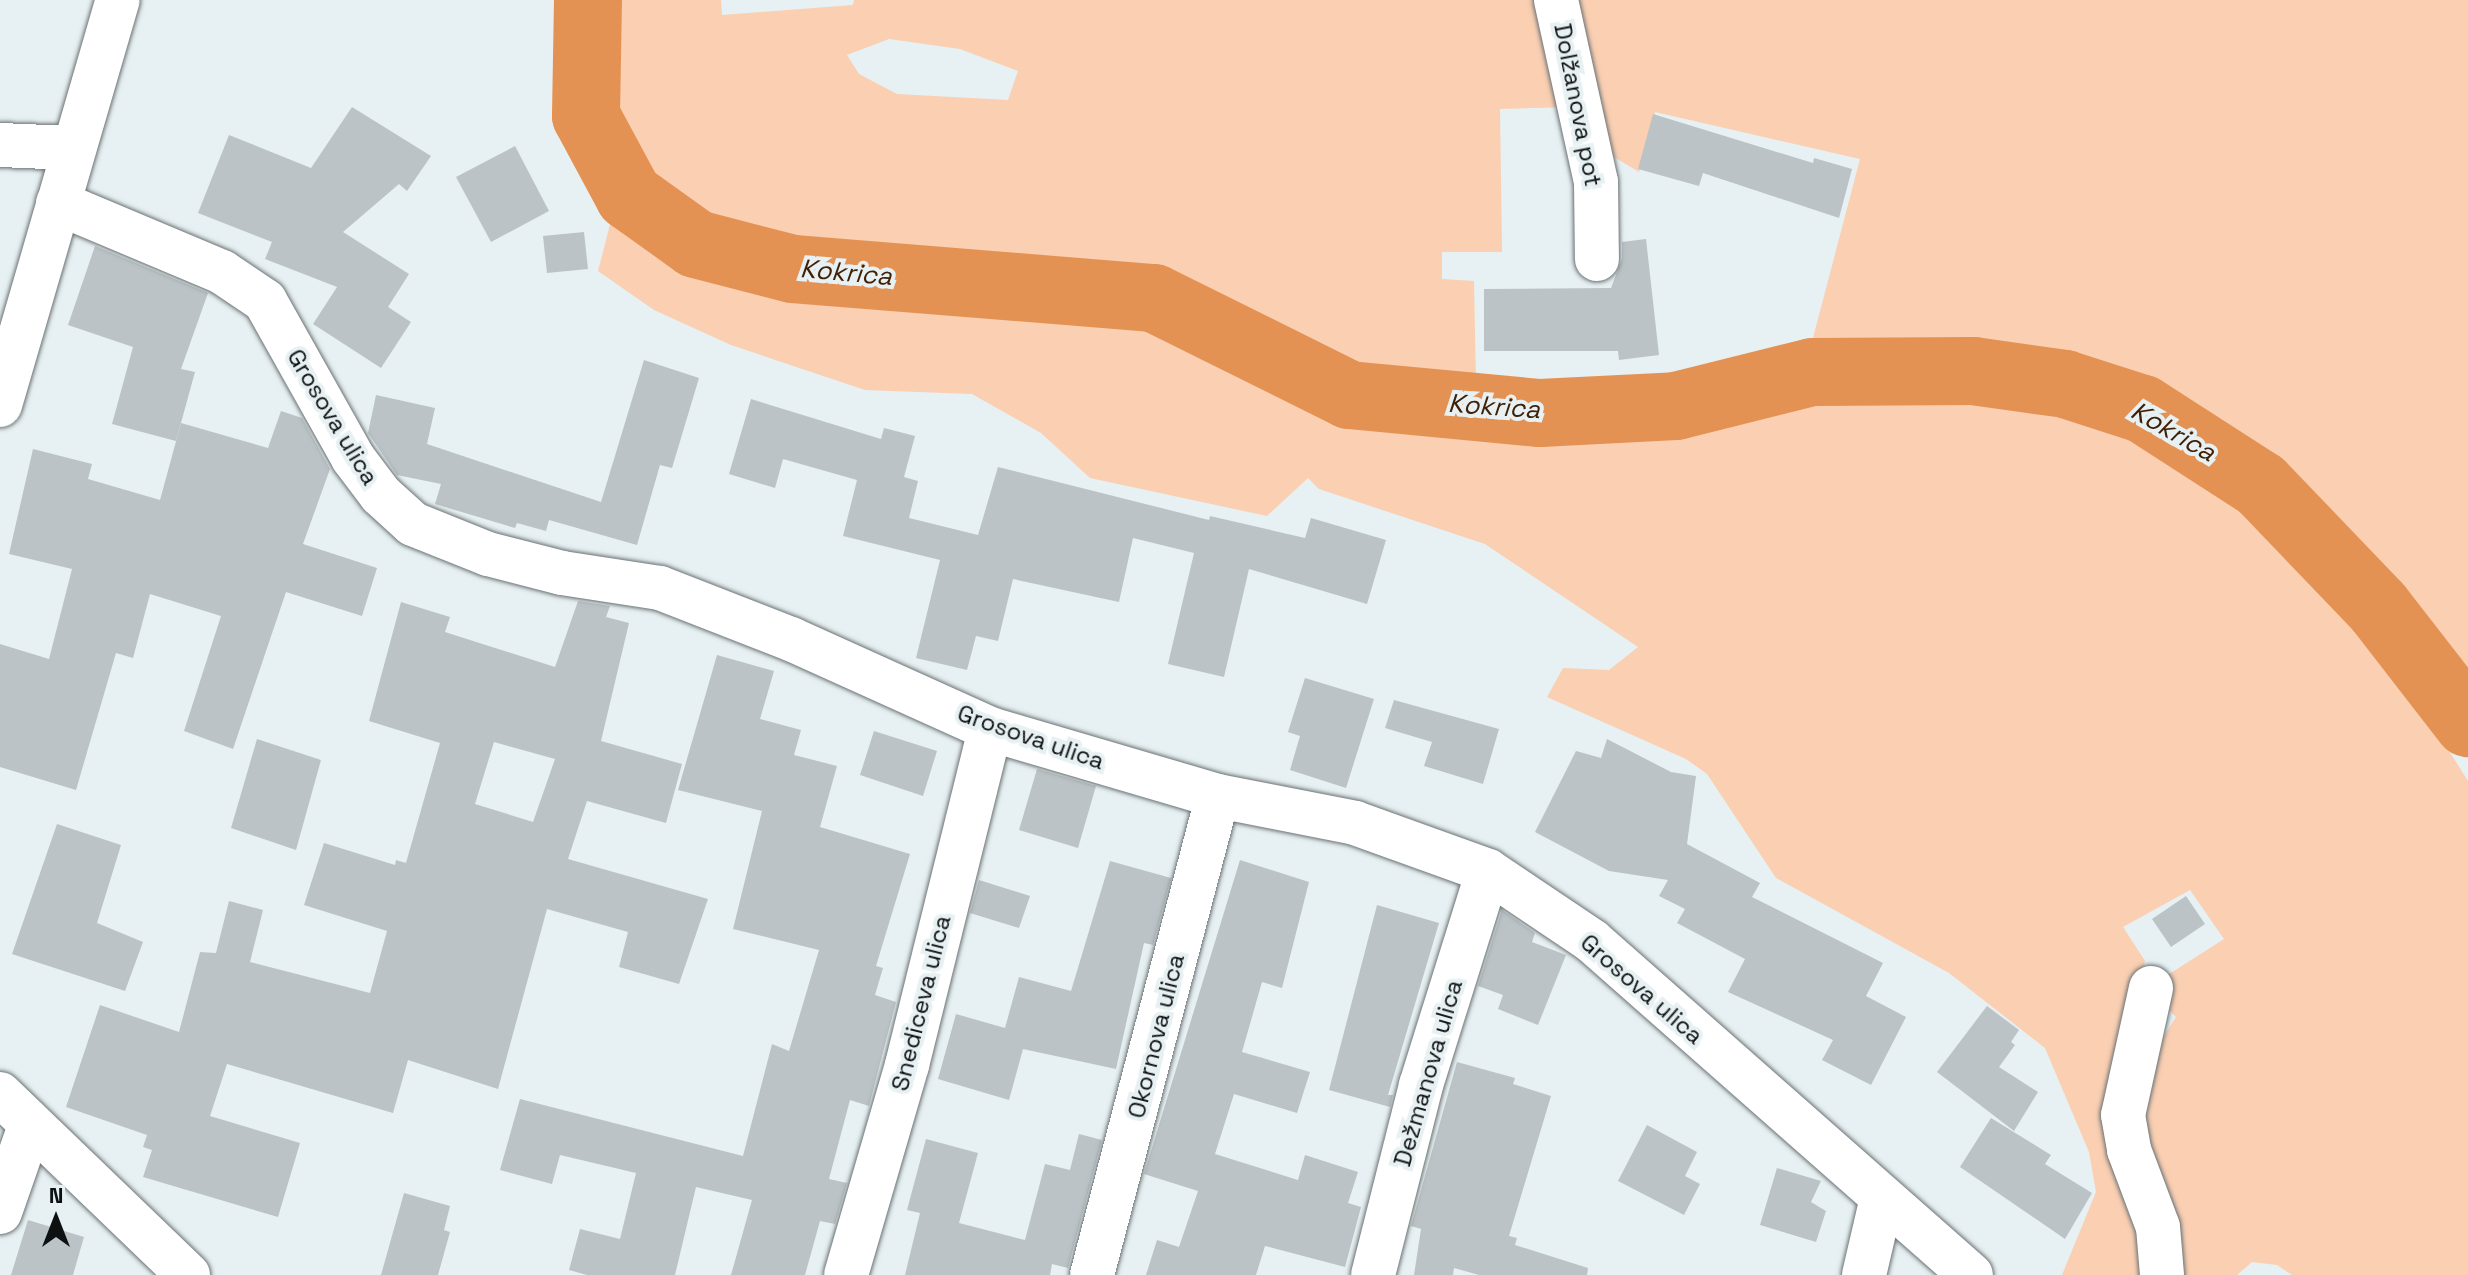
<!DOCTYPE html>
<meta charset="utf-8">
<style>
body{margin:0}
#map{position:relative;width:2468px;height:1275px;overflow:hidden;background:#e7f0f2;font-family:"Space Grotesk",sans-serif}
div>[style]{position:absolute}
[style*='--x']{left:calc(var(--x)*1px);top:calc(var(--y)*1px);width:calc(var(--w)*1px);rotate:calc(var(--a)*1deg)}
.green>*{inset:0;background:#facfb2}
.river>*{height:68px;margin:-34px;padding:0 34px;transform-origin:34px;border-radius:34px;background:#e49253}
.building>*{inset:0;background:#bbc3c6}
.roads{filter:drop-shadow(0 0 2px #6a7274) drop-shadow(0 0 2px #6a7274)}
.minor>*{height:44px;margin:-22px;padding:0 22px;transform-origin:22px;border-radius:22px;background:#fff}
span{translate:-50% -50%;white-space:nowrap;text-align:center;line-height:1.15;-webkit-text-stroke:8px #e7f0f2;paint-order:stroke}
.street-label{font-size:24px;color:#0e1112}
.water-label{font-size:26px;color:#412005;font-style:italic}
.north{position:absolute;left:16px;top:1179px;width:80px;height:80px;-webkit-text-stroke:6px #e7f0f2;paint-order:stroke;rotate:0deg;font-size:22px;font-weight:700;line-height:32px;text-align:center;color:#0e1112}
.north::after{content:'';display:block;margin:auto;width:28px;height:36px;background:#0e1112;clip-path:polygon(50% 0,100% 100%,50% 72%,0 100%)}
</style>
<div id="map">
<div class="green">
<div style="clip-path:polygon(evenodd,607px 0,721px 0,722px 15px,853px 5px,854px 0,1546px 0,1573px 107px,1500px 109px,1502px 252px,1442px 252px,1442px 279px,1474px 281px,1476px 384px,1326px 366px,1205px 306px,1112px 280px,843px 261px,703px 229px,662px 205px,627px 152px,609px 111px,603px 56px,607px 0,889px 39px,960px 49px,1018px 71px,1008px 100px,897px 94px,859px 74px,847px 55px,889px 39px)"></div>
<div style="clip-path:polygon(1565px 0,2468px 0,2468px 687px,2428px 654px,2361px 561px,2301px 494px,2231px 436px,2196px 415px,2074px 369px,1976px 351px,1889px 349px,1808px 357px,1860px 159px,1655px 112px,1639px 172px,1614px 157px,1597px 129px)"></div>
<div style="clip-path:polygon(614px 209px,651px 234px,732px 268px,798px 282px,884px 284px,1155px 312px,1199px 326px,1336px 409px,1429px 425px,1640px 428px,1843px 383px,2003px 401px,2038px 395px,2108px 412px,2175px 446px,2290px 539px,2345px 599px,2397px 668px,2468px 781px,2468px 1275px,2292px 1275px,2277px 1265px,2252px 1262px,2237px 1275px,2175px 1275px,2140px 1157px,2147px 1063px,2176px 1017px,2168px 1009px,2163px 978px,2224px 939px,2190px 890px,2123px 927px,2145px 961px,2110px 1115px,2153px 1275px,2062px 1275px,2096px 1192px,2089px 1152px,2045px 1048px,1949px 973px,1776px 878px,1707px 774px,1686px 759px,1547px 697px,1563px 668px,1609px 670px,1638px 647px,1485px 544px,1319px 489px,1308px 478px,1267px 516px,1090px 478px,1041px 433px,972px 394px,865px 390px,731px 345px,654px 310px,598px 271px)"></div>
</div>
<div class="river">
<div style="--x:588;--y:0;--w:116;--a:91"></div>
<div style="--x:586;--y:116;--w:91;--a:61.7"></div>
<div style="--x:629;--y:196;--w:82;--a:35.6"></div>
<div style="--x:696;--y:244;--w:100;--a:14.5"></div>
<div style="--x:793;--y:269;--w:362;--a:4.6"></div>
<div style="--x:1154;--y:298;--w:218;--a:26.4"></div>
<div style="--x:1349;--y:395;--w:192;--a:5.4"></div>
<div style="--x:1540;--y:413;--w:136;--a:-2.9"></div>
<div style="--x:1676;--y:406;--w:140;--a:-14"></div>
<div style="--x:1812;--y:372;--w:161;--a:-0.4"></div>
<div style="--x:1973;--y:371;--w:93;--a:8"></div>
<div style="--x:2065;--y:384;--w:82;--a:17.8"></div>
<div style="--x:2143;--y:409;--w:140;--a:32.8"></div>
<div style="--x:2261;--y:485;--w:169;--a:46.2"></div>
<div style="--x:2378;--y:607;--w:147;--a:52.2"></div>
</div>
<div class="building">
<div style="clip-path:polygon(352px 107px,431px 156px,407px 191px,399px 184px,343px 232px,409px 274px,388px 307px,411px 322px,381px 368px,313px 324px,337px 287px,265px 259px,272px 242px,198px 213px,229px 135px,311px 168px)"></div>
<div style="clip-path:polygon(1653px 114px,1813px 163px,1814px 158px,1852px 169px,1839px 218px,1703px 173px,1699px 186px,1638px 169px)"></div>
<div style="clip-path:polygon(515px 146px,549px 211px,491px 242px,456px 177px)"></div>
<div style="clip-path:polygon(584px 232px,588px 269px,547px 273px,543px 236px)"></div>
<div style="clip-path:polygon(1646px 239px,1659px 355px,1619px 360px,1618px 351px,1484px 351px,1484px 289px,1611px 288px,1622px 259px,1622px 242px)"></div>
<div style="clip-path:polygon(95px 246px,208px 293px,181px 369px,195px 372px,176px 441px,112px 424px,133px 347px,68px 325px)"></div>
<div style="clip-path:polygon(644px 360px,699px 378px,672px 468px,660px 465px,637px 545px,549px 520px,546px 531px,517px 523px,515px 528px,435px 504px,441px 484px,397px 475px,368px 433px,376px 395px,435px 408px,427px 444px,601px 502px)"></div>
<div style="clip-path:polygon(751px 399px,881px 439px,884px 428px,915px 436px,904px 477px,918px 481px,909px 518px,978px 535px,998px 467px,1209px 520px,1210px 516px,1305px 538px,1311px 518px,1386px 540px,1367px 604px,1249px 569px,1224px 677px,1168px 664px,1194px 553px,1133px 538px,1119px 602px,1013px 579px,998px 641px,976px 636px,967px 670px,916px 658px,940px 560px,843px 536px,857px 480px,783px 459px,775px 488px,729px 474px)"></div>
<div style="clip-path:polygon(281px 411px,302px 418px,330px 469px,303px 544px,377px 568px,362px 616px,286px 592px,233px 749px,184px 731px,221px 616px,150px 594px,133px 658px,116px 653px,76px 790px,0 767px,0 644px,49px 659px,72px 569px,9px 554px,33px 449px,92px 464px,88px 479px,160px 500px,181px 423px,268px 448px)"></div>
<div style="clip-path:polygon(evenodd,578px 601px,610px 606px,606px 617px,629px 623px,601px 741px,682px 764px,666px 823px,587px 801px,568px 859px,708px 899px,679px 984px,619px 967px,628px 932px,547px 909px,498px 1089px,408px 1060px,393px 1113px,227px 1064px,210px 1116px,300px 1143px,278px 1217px,143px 1177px,152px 1150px,143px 1147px,147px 1135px,66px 1107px,100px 1005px,179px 1032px,200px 952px,216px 953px,229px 901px,263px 910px,250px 962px,370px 993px,387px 931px,304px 905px,324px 843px,395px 865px,396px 860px,406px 863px,440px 743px,369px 721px,401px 602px,450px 617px,445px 632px,555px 667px,578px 601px,494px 742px,555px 759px,533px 822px,475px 804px,494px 742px)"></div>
<div style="clip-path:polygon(717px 655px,774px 671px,760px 719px,801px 730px,794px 755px,837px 766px,820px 827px,910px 854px,876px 966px,883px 968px,875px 995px,896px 1002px,869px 1106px,850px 1100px,829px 1179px,847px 1183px,835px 1224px,820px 1221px,805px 1275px,731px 1275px,752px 1200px,696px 1187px,675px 1275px,587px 1275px,569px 1270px,580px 1229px,620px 1239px,636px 1173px,560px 1155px,552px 1184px,500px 1170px,520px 1099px,743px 1156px,772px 1044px,789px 1051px,819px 950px,733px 929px,762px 811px,678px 790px)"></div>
<div style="clip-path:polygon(1305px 678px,1374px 699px,1346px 788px,1290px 770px,1300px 736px,1288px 732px)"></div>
<div style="clip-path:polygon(1394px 700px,1499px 729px,1483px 784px,1424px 766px,1432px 742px,1385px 728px)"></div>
<div style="clip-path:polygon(874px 731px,937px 751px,923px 796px,860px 775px)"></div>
<div style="clip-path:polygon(257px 739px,321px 760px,296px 850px,231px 828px)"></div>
<div style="clip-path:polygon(1607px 739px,1671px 772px,1696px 776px,1687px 844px,1760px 883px,1752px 897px,1883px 963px,1866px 996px,1906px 1017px,1871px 1085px,1822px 1060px,1833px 1040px,1728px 992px,1745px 959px,1677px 923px,1685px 909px,1659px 896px,1668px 880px,1609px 871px,1535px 832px,1576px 751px,1601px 758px)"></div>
<div style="clip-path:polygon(1037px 769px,1096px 786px,1078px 848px,1019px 830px)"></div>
<div style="clip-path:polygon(57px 824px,121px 845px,97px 923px,143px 942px,125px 991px,12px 954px)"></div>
<div style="clip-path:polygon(1240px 860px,1309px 882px,1282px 988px,1262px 982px,1242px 1052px,1310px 1072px,1297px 1113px,1234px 1094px,1215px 1154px,1298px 1180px,1305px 1155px,1358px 1172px,1348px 1203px,1361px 1207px,1345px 1267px,1265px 1246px,1256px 1275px,1146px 1275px,1157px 1240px,1179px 1247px,1198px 1191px,1144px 1174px)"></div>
<div style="clip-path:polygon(1110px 861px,1171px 878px,1153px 945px,1144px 943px,1116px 1069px,1023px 1049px,1009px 1100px,938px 1079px,956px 1014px,1005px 1028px,1019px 977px,1071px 991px)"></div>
<div style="clip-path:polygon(979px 880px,1030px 896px,1019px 928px,970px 913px)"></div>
<div style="clip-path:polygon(2186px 896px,2205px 924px,2171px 947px,2152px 919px)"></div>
<div style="clip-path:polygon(1377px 905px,1439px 923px,1388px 1095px,1393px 1095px,1390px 1107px,1329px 1090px)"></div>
<div style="clip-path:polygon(1502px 910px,1535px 933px,1532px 942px,1566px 955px,1538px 1025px,1498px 1009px,1503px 995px,1478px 986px)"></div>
<div style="clip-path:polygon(1987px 1006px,2019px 1030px,2011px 1042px,2015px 1045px,1999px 1067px,2038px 1092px,2014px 1131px,1937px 1072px)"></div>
<div style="clip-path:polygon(1457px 1062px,1515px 1078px,1513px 1084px,1551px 1096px,1509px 1236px,1517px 1238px,1515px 1245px,1588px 1268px,1587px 1275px,1479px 1275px,1454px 1268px,1453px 1275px,1414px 1275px,1421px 1229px,1411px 1226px)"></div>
<div style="clip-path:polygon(1991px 1118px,2051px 1155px,2045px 1164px,2092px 1193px,2065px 1239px,1960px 1167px)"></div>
<div style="clip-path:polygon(1647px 1125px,1697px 1152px,1685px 1176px,1700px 1184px,1684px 1215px,1618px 1181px)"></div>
<div style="clip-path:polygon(1079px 1134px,1102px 1140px,1068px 1268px,1052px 1264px,1050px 1275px,905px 1275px,920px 1213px,907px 1210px,926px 1139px,978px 1153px,959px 1223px,1025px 1240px,1045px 1164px,1070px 1170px)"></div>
<div style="clip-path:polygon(1777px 1168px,1821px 1181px,1811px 1202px,1826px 1211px,1816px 1242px,1760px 1225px)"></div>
<div style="clip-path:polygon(404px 1193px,450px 1206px,444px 1230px,450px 1232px,438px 1275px,381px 1275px)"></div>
<div style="clip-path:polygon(28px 1220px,84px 1237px,73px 1275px,11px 1275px)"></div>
</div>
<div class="roads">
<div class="minor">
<div style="--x:1556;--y:0;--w:186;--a:77.6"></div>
<div style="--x:1596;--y:182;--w:77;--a:89.3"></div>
<div style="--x:0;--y:145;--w:72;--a:2.4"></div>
<div style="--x:58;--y:203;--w:178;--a:22.8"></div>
<div style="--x:222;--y:272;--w:52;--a:34"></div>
<div style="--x:265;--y:301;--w:180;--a:60.7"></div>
<div style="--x:353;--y:458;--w:46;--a:52.9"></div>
<div style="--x:381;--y:495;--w:43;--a:42.2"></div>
<div style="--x:413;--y:524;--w:81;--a:21.8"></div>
<div style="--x:488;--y:554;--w:76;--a:14.4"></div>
<div style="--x:562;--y:573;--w:99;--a:8.7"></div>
<div style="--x:660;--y:588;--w:141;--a:21.3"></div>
<div style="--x:791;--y:639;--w:218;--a:24.3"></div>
<div style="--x:990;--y:729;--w:238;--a:16.4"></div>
<div style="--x:1218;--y:796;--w:140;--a:11.1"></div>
<div style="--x:1355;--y:823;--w:141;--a:19.8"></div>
<div style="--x:1488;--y:871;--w:125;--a:33.9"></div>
<div style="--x:1592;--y:941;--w:505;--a:41.39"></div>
<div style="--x:0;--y:405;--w:422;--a:-73.8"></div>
<div style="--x:2151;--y:988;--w:130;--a:102.4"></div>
<div style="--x:2123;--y:1115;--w:36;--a:80"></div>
<div style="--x:2129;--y:1150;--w:82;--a:69.4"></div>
<div style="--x:2158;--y:1227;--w:48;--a:85.2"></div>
<div style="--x:0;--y:1094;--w:261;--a:43.9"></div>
<div style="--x:0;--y:1212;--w:91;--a:-70.8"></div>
<div style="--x:846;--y:1275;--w:219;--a:-73.8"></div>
<div style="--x:907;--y:1065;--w:346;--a:-76.1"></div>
<div style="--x:1092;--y:1275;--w:495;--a:-75.3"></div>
<div style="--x:1373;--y:1275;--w:196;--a:-75.8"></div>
<div style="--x:1421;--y:1085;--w:224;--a:-72.6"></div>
<div style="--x:1864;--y:1275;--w:75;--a:-76.9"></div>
</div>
</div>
<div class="street-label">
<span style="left:1578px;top:105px;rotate:79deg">Dolžanova pot</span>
<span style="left:333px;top:417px;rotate:59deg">Grosova ulica</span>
<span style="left:1031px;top:737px;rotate:19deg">Grosova ulica</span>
<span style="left:1642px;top:989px;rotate:41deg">Grosova ulica</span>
<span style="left:921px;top:1003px;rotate:-76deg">Snediceva ulica</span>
<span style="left:1156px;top:1036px;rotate:-76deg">Okornova ulica</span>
<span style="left:1428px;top:1073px;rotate:-74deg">Dežmanova ulica</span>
</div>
<div class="water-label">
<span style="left:846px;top:273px;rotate:5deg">Kokrica</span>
<span style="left:1494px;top:407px;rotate:4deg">Kokrica</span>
<span style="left:2173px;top:432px;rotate:30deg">Kokrica</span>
</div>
<div class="north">N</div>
</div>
